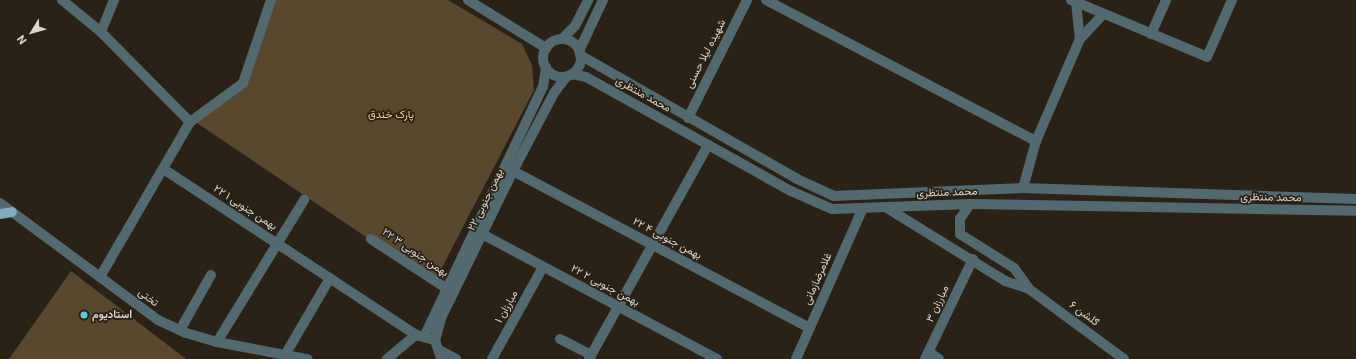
<!DOCTYPE html>
<meta charset="utf-8">
<style>
body{margin:0}
#map{position:relative;width:1356px;height:359px;overflow:hidden;background:#2a2216;font-family:Roboto,Vazirmatn,sans-serif}
div>[style]{position:absolute}
[style*='--x']{left:calc(var(--x)*1px);top:calc(var(--y)*1px);width:calc(var(--w)*1px);rotate:calc(var(--a)*1deg)}
.green>*{inset:0;background:#59482e}
.minor>*{height:10px;margin:-5px;padding:0 5px;transform-origin:5px;border-radius:5px;background:#52696f}
.minor>.ring{margin:-5px;padding:0;box-sizing:content-box;background:none;border:10px solid #52696f;border-radius:50%}
.major>*{height:10px;margin:-5px;padding:0 5px;transform-origin:5px;border-radius:5px;background:#7daebc}
.dots>*{width:11px;height:11px;translate:-50% -50%;box-sizing:border-box;border:2px solid #2a2216;border-radius:50%}
span{translate:-50% -50%;white-space:nowrap;text-align:center;line-height:1.15;-webkit-text-stroke:3.5px #2a2216;paint-order:stroke}
.street-label{font-size:11px;color:#dad4cd}
.park-label{font-size:11px;color:#f6cc8b}
.poi-label{font-size:11px;color:#dad4cd;font-weight:700}
.left{translate:0 -50%;text-align:left}
.north{position:absolute;left:12px;top:12px;width:40px;height:40px;-webkit-text-stroke:3px #2a2216;paint-order:stroke;rotate:233deg;font-size:11px;font-weight:700;line-height:16px;text-align:center;color:#dad4cd}
.north::after{content:'';display:block;margin:auto;width:14px;height:18px;background:#dad4cd;clip-path:polygon(50% 0,100% 100%,50% 72%,0 100%)}
</style>
<div id="map">
<div class="green">
<div style="clip-path:polygon(273px 0,448px 0,522px 44px,532px 65px,534px 90px,434px 283px,194px 121px,247px 85px)"></div>
<div style="clip-path:polygon(71px 271px,186px 359px,9px 359px)"></div>
</div>
<div class="minor">
<div style="--x:62;--y:0;--w:50;--a:39.4"></div>
<div style="--x:101;--y:32;--w:127;--a:45.3"></div>
<div style="--x:190;--y:122;--w:66;--a:-36.3"></div>
<div style="--x:243;--y:83;--w:88;--a:-71.4"></div>
<div style="--x:468;--y:0;--w:92;--a:31.6"></div>
<div style="--x:766;--y:0;--w:305;--a:27.6"></div>
<div style="--x:1071;--y:0;--w:147;--a:22.7"></div>
<div style="--x:1207;--y:57;--w:62;--a:-66.3"></div>
<div style="--x:1076;--y:2;--w:37;--a:84"></div>
<div style="--x:101;--y:32;--w:35;--a:-68"></div>
<div style="--x:1151;--y:34;--w:37;--a:-66"></div>
<div style="--x:562;--y:39;--w:18;--a:-45"></div>
<div style="--x:575;--y:26;--w:29;--a:-63"></div>
<div class="ring" style="left:543px;top:39px;width:28px;height:28px"></div>
<div style="--x:579;--y:51;--w:56;--a:-64.8"></div>
<div style="--x:580;--y:55;--w:250;--a:29.7"></div>
<div style="--x:797;--y:179;--w:41;--a:24.7"></div>
<div style="--x:834;--y:196;--w:189;--a:-2.4"></div>
<div style="--x:1023;--y:188;--w:333;--a:1.9"></div>
<div style="--x:572;--y:74;--w:14;--a:12"></div>
<div style="--x:586;--y:77;--w:235;--a:29.1"></div>
<div style="--x:791;--y:191;--w:45;--a:23.7"></div>
<div style="--x:832;--y:209;--w:138;--a:-2.1"></div>
<div style="--x:970;--y:204;--w:386;--a:1"></div>
<div style="--x:688;--y:118;--w:132;--a:-63.4"></div>
<div style="--x:165;--y:170;--w:300;--a:33.3"></div>
<div style="--x:513;--y:171;--w:335;--a:27.9"></div>
<div style="--x:1023;--y:188;--w:49;--a:-74.5"></div>
<div style="--x:1036;--y:141;--w:111;--a:-66.7"></div>
<div style="--x:1080;--y:39;--w:34;--a:-47"></div>
<div style="--x:0;--y:203;--w:197;--a:36.5"></div>
<div style="--x:158;--y:320;--w:31;--a:25"></div>
<div style="--x:186;--y:333;--w:32;--a:16"></div>
<div style="--x:217;--y:342;--w:92;--a:10.7"></div>
<div style="--x:970;--y:204;--w:18;--a:124"></div>
<div style="--x:960;--y:219;--w:15;--a:90"></div>
<div style="--x:960;--y:234;--w:64;--a:32.2"></div>
<div style="--x:1014;--y:268;--w:26;--a:54"></div>
<div style="--x:1029;--y:289;--w:118;--a:36.4"></div>
<div style="--x:887;--y:208;--w:139;--a:31.7"></div>
<div style="--x:1005;--y:281;--w:25;--a:18"></div>
<div style="--x:482;--y:234;--w:266;--a:28"></div>
<div style="--x:371;--y:239;--w:90;--a:33.2"></div>
<div style="--x:100;--y:277;--w:179;--a:-59.9"></div>
<div style="--x:180;--y:330;--w:63;--a:-60.6"></div>
<div style="--x:425;--y:335;--w:275;--a:-64.6"></div>
<div style="--x:543;--y:87;--w:20;--a:-81"></div>
<div style="--x:560;--y:339;--w:35;--a:27"></div>
<div style="--x:435;--y:340;--w:25;--a:-74"></div>
<div style="--x:442;--y:316;--w:161;--a:-63.9"></div>
<div style="--x:513;--y:171;--w:88;--a:-62.3"></div>
<div style="--x:554;--y:93;--w:21;--a:-53"></div>
<div style="--x:217;--y:342;--w:167;--a:-58.5"></div>
<div style="--x:441;--y:351;--w:17;--a:28"></div>
<div style="--x:929;--y:352;--w:12;--a:35"></div>
<div style="--x:285;--y:355;--w:89;--a:-59.7"></div>
<div style="--x:387;--y:359;--w:38;--a:-40"></div>
<div style="--x:416;--y:335;--w:20;--a:15"></div>
<div style="--x:435;--y:340;--w:20;--a:72"></div>
<div style="--x:492;--y:359;--w:105;--a:-61"></div>
<div style="--x:589;--y:359;--w:245;--a:-60.9"></div>
<div style="--x:796;--y:359;--w:165;--a:-66.1"></div>
<div style="--x:925;--y:359;--w:111;--a:-64.4"></div>
</div>
<div class="major">
<div style="--x:0;--y:214;--w:12;--a:-9"></div>
</div>
<div class="dots">
<div style="left:84px;top:315px;background:#59c8e4"></div>
</div>
<div class="street-label">
<span style="left:706px;top:54px;rotate:-63deg">شهیده لیلا حسنی</span>
<span style="left:643px;top:95px;rotate:29deg">محمد منتظری</span>
<span style="left:947px;top:193px;rotate:-2deg">محمد منتظری</span>
<span style="left:1271px;top:198px;rotate:1deg">محمد منتظری</span>
<span style="left:486px;top:200px;rotate:-64deg">۲۲ بهمن جنوبی</span>
<span style="left:245px;top:208px;rotate:33deg">۲۲ بهمن جنوبی ۱</span>
<span style="left:667px;top:239px;rotate:28deg">۲۲ بهمن جنوبی ۴</span>
<span style="left:415px;top:253px;rotate:34deg">۲۲ بهمن جنوبی ۳</span>
<span style="left:818px;top:279px;rotate:-66deg">غلامرضازمانی</span>
<span style="left:605px;top:286px;rotate:28deg">۲۲ بهمن جنوبی ۲</span>
<span style="left:148px;top:298px;rotate:37deg">تختی</span>
<span style="left:938px;top:304px;rotate:-65deg">مبارزان ۳</span>
<span style="left:507px;top:307px;rotate:-61deg">مبارزان ۱</span>
<span style="left:1084px;top:314px;rotate:36deg">ګلشن ۶</span>
</div>
<div class="park-label">
<span style="left:391px;top:115px">پارک خندق</span>
</div>
<div class="poi-label">
<span class="left" style="left:92px;top:315px">استادیوم</span>
</div>
<div class="north">N</div>
</div>
